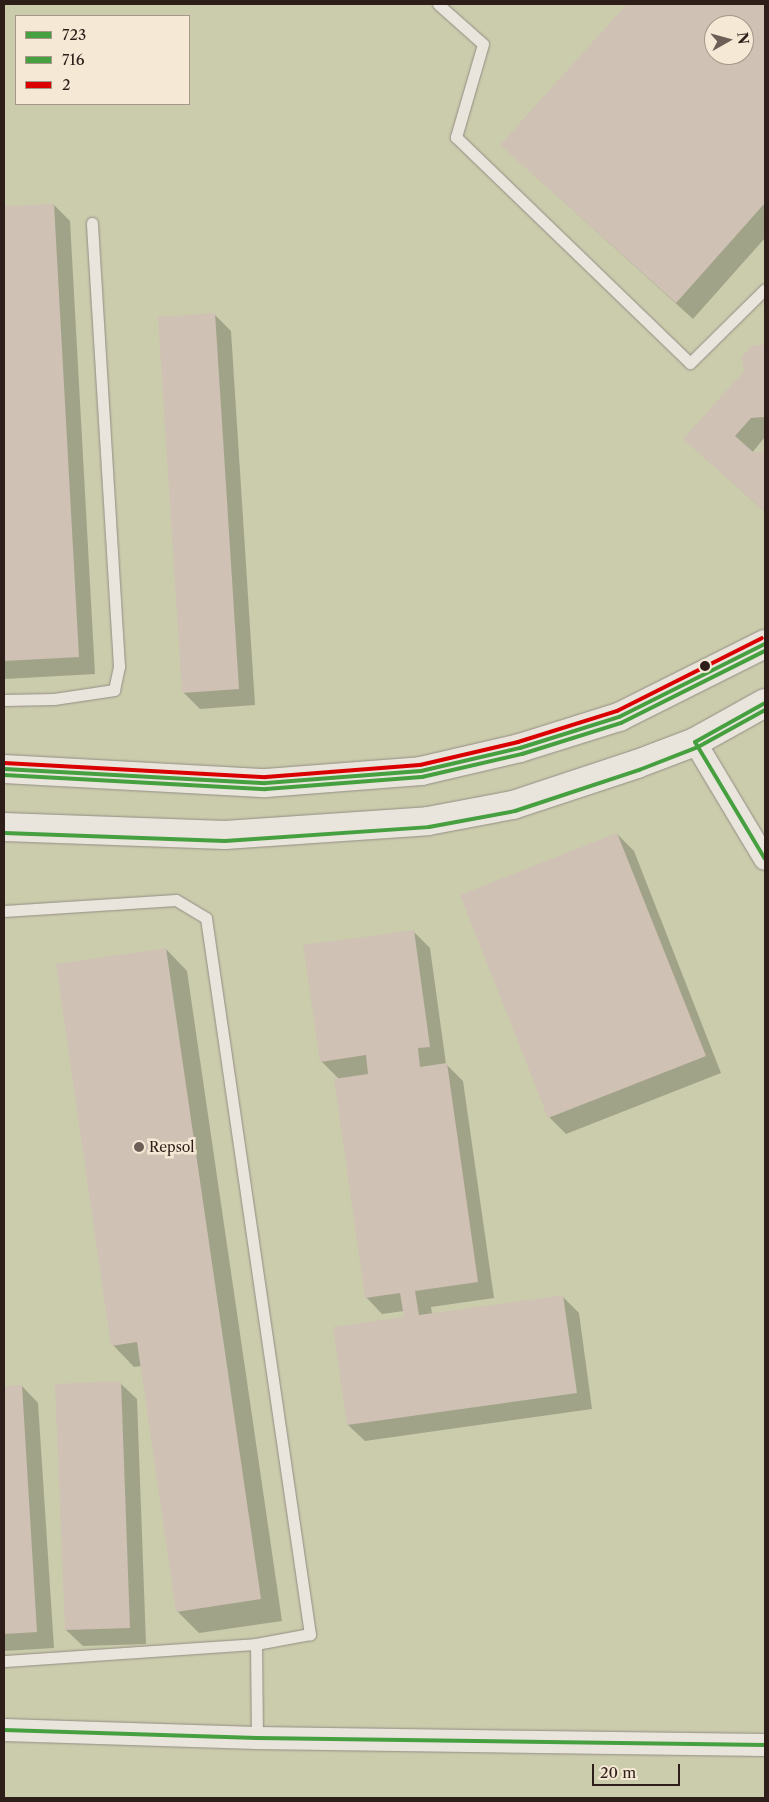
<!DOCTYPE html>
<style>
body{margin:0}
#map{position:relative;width:769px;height:1802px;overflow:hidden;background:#e4d9c9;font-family:"Libre Caslon Text",serif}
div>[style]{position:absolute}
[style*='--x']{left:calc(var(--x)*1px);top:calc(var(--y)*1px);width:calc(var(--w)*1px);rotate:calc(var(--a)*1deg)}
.green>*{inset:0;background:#caccac}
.shadow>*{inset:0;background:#0003}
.building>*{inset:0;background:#cfc1b4}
.roads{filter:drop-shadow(0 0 1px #958d84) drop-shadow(0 0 1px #958d84)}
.service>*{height:11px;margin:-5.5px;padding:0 5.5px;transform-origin:5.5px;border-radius:5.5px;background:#e9e4dc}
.minor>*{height:22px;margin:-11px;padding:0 11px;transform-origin:11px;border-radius:11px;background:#e9e4dc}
.tertiary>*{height:28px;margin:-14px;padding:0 14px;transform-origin:14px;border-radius:14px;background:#e9e4dc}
.bus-1>*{height:4px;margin:-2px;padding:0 2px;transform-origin:2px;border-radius:2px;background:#46a040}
.bus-2>*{height:4px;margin:-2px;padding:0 2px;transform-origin:2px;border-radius:2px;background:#46a040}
.bus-3>*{height:4px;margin:-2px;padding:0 2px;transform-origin:2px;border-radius:2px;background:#db0000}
.dots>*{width:14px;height:14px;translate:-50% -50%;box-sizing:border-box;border:2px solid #f5e8d4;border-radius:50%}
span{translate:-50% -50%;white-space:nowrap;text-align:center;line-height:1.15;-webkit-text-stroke:5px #f5e8d4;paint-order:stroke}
.poi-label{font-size:14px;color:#2d1e19}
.left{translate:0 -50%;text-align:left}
.frame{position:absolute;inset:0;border:5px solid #2d1e19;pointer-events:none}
.legend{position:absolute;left:15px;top:15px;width:175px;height:90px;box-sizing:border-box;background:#f5e8d4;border:1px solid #a59789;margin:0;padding:6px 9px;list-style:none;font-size:15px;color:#2d1e19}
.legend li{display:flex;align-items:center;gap:10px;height:25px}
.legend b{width:25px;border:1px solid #a59789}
.north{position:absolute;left:704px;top:15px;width:50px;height:50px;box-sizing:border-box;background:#f5e8d4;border:1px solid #a59789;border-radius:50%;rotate:83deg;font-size:14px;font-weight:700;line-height:20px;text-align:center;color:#2d1e19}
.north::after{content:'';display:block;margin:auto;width:18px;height:22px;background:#6d5f57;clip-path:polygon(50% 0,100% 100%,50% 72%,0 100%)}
.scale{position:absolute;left:592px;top:1764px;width:88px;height:22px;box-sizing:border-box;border:2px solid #2d1e19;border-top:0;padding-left:6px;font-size:15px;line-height:18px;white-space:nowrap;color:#2d1e19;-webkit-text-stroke:4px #f5e8d4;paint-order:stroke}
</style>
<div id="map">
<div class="green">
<div style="clip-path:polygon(evenodd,4px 4px,765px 4px,765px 1798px,4px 1798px,4px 4px,16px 16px,189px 16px,189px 104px,16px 104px,16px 16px,4px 4px,714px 25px,744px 25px,744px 55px,714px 55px,714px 25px)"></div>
</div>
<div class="shadow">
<div style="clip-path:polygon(evenodd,628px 4px,765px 4px,765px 238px,693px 319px,501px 145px,628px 4px,714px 25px,744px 25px,744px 55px,714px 55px,714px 25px)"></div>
<div style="clip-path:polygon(54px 205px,70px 221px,95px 674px,4px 679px,4px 207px)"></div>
<div style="clip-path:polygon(215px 315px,231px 331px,255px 705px,200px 709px,183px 692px)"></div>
<div style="clip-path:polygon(765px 346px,765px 437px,751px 454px,765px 453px,765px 512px,702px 455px,746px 372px,753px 347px)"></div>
<div style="clip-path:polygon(617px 834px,634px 851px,721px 1073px,566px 1134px,549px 1117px)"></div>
<div style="clip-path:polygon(413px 931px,430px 948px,446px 1064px,463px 1081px,494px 1298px,431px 1307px,432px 1314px,562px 1296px,579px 1313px,592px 1409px,365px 1441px,348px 1425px,405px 1318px,404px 1311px,382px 1314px,366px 1297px,339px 1079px,321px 1061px)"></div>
<div style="clip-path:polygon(166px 949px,187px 971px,282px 1621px,199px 1633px,177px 1611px,142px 1366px,134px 1367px,113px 1345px)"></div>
<div style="clip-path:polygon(120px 1383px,137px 1399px,146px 1644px,83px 1646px,66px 1630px)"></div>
<div style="clip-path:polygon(22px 1386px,38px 1403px,54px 1648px,4px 1651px,4px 1388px)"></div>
</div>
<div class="building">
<div style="clip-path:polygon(evenodd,627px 4px,765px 4px,765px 203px,676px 303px,500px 145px,627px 4px,714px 25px,744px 25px,744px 55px,714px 55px,714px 25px)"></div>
<div style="clip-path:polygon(54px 204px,79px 657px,4px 661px,4px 206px)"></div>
<div style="clip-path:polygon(215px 313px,239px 689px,182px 693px,158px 317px)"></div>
<div style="clip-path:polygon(752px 345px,765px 345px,765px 417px,751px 418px,735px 436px,753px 452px,765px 452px,765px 512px,683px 439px,744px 371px,742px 357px)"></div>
<div style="clip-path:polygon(617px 833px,706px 1056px,548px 1118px,460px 895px)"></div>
<div style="clip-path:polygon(414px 930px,430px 1047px,418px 1048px,420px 1067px,447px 1063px,478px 1282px,415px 1291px,419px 1315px,563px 1295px,577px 1393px,347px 1425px,333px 1327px,404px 1317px,400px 1293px,365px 1298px,334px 1079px,368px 1074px,366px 1055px,320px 1062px,303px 945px)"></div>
<div style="clip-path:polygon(166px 948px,261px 1599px,176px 1612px,137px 1342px,111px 1346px,56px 964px)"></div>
<div style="clip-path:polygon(121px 1381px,130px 1628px,65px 1630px,55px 1384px)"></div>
<div style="clip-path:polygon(22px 1385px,37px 1632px,4px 1634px,4px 1386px)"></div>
</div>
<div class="roads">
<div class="service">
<div style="--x:438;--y:4;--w:60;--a:41.6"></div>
<div style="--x:483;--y:44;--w:97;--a:106.2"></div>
<div style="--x:456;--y:137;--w:325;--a:44"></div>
<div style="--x:690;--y:363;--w:105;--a:-44.6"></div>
<div style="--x:4;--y:700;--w:50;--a:-1.1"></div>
<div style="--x:54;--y:699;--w:61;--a:-8.5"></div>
<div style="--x:114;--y:690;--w:25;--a:-78"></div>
<div style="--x:119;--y:666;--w:444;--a:-93.5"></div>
<div style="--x:4;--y:911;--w:172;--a:-3.7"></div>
<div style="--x:176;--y:900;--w:35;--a:31"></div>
<div style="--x:206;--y:918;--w:724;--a:81.74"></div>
<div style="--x:310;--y:1634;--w:55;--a:169.5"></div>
<div style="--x:256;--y:1644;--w:253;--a:176.1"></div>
<div style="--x:256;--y:1644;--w:94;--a:89.4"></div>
</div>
<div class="minor">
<div style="--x:695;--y:742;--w:136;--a:59.1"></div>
<div style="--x:4;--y:1730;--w:253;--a:1.8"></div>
<div style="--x:257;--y:1738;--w:508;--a:0.79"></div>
</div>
<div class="tertiary">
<div style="--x:4;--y:769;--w:262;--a:3.1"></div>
<div style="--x:266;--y:783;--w:155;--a:-4.4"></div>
<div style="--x:421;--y:771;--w:102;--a:-13.1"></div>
<div style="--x:520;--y:748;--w:104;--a:-17.4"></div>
<div style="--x:619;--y:717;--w:163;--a:-26.6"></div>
<div style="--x:4;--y:827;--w:221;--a:2.1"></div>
<div style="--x:225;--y:835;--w:203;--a:-3.9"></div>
<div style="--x:428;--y:821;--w:86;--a:-10.7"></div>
<div style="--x:513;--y:805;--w:131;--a:-18.3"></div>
<div style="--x:637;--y:764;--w:62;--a:-20.8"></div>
<div style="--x:695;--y:742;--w:80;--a:-29.1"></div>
</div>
</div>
<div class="bus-1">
<div style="--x:765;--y:703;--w:80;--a:150.9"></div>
<div style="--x:695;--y:742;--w:136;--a:59.1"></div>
<div style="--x:4;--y:769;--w:262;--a:3.1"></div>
<div style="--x:266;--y:783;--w:155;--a:-4.4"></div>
<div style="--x:421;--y:771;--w:102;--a:-13.1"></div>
<div style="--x:520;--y:748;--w:104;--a:-17.4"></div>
<div style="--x:619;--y:717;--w:163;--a:-26.6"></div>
<div style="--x:4;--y:1730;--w:253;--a:1.8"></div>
<div style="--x:257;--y:1738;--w:508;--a:0.79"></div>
</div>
<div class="bus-2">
<div style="--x:4;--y:775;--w:262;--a:3.1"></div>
<div style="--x:266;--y:789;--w:156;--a:-4.4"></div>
<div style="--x:422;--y:777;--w:103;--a:-13"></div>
<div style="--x:522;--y:754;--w:104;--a:-17.4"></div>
<div style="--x:621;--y:723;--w:161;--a:-26.6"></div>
<div style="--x:4;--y:833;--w:221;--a:2.1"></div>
<div style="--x:225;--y:841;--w:204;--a:-3.9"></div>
<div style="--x:429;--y:827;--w:87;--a:-10.5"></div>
<div style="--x:515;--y:811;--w:131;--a:-18.3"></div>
<div style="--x:639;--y:770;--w:63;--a:-21.3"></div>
<div style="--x:698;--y:747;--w:77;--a:-28.9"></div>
</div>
<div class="bus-3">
<div style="--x:4;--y:763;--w:262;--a:3.1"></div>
<div style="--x:266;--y:777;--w:154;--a:-4.5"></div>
<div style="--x:420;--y:765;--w:101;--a:-13.2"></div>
<div style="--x:518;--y:742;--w:104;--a:-17.4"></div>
<div style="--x:617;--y:711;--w:162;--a:-26.7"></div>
</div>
<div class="dots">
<div style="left:705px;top:666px;background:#2d1e19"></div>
<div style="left:139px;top:1147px;background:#6d5f57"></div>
</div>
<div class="poi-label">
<span class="left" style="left:149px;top:1147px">Repsol</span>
</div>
<div class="frame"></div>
<ul class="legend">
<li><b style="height:6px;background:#46a040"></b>723</li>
<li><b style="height:6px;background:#46a040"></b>716</li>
<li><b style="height:6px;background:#db0000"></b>2</li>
</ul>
<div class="north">N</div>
<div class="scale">20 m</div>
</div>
